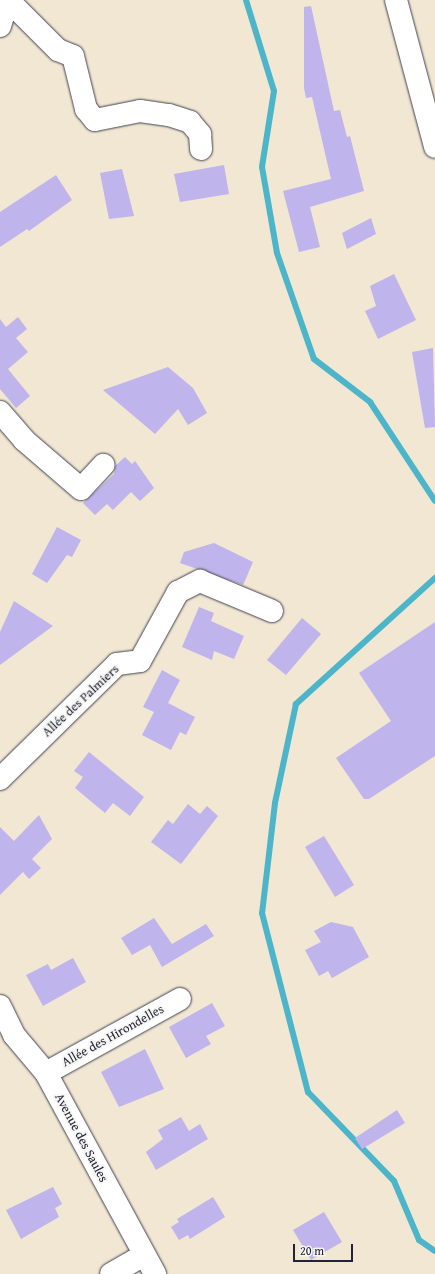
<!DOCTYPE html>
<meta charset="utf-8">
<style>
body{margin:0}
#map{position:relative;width:435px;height:1274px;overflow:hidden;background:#f1e7d2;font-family:"Gentium Book Plus",serif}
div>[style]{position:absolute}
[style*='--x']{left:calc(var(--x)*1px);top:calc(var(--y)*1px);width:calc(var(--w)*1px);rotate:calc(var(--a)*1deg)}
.stream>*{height:6px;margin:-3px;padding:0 3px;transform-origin:3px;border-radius:3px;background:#4cb5ca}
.building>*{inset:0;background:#bfb4ec}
.roads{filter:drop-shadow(0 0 1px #414052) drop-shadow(0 0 1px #414052)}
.minor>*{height:22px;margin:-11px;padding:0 11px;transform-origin:11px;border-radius:11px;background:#fff}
span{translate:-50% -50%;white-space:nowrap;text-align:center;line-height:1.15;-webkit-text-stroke:4px #f6f6f2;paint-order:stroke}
.street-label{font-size:13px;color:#22223b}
.scale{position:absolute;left:293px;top:1244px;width:60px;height:18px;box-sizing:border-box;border:2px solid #22223b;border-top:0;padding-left:5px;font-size:12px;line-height:14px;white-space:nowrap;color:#22223b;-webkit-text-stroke:3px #f6f6f2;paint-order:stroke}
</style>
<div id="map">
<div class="stream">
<div style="--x:246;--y:0;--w:95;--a:72.9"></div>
<div style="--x:274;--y:91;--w:77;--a:99"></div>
<div style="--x:262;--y:167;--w:87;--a:80.1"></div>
<div style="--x:277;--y:253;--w:112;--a:70.8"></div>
<div style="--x:314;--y:359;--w:71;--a:37.5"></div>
<div style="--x:370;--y:402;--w:118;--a:56.7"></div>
<div style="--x:435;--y:578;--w:188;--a:137.8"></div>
<div style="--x:296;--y:704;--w:101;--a:102"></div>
<div style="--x:275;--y:803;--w:111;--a:96.7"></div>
<div style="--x:262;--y:913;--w:185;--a:75.6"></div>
<div style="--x:308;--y:1092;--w:124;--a:46"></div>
<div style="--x:394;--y:1181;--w:64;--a:67"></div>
<div style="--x:419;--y:1240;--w:19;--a:35"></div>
</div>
<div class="building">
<div style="clip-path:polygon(311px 6px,334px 111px,340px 110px,347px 137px,350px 136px,364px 191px,310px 207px,320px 247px,299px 252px,283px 191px,331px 179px,312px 97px,306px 98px,304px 88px,304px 7px)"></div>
<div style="clip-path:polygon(224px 165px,229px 194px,180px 202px,174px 174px)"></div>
<div style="clip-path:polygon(122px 169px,134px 216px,109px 219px,100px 173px)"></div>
<div style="clip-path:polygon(56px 175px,72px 200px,29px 231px,27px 229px,0 247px,0 212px)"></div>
<div style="clip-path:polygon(371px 218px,376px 234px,347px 249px,342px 233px)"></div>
<div style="clip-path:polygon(394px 274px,416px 320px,378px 339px,365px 311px,376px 306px,370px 286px)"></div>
<div style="clip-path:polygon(18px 317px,27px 329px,16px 338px,28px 352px,8px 369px,30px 396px,16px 408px,0 389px,0 319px,6px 327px)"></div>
<div style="clip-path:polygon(433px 348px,435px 427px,425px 428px,412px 352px)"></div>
<div style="clip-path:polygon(168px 367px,193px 388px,207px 413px,188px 425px,178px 409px,155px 434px,103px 390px)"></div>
<div style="clip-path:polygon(125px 457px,132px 464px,135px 461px,154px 488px,140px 501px,131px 492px,113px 510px,107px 504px,95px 515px,83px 503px,114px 474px,115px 466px)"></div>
<div style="clip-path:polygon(57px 527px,81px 540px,72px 557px,67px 555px,47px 583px,32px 574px)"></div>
<div style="clip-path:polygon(214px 543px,253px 562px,243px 585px,180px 563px,184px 552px)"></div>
<div style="clip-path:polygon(14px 601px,53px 626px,0 665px,0 632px)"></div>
<div style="clip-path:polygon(199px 607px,214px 613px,211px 621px,244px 636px,234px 659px,214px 651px,212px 660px,182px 647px)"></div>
<div style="clip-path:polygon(302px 618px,321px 634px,286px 675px,267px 660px)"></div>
<div style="clip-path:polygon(435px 622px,435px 756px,369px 799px,364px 799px,336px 758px,391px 721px,359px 673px)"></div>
<div style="clip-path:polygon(162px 670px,180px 680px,168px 703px,195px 717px,186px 735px,180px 732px,171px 750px,142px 735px,154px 712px,143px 707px)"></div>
<div style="clip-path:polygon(89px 752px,144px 797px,130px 816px,113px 803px,105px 813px,75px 788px,83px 777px,74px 771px)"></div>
<div style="clip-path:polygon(188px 804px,200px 814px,207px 806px,218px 816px,181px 864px,151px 842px,168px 820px,173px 824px)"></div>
<div style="clip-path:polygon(39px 815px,52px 839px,32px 859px,41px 868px,29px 879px,23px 872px,0 895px,0 827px,14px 841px)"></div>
<div style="clip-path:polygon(324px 836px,354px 885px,335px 897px,305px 847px)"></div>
<div style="clip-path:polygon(154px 918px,172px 944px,206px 924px,214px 936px,162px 967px,150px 945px,132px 955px,121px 938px)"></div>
<div style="clip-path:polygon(331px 922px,353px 927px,369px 957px,332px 978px,328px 971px,319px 976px,305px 950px,321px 942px,314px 931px)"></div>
<div style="clip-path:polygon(73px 958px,86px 982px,43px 1006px,26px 975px,48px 964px,51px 970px)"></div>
<div style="clip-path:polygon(212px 1003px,225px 1026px,206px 1036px,211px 1044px,186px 1058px,169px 1027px)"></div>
<div style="clip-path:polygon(145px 1049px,164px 1089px,119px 1107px,101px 1072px)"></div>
<div style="clip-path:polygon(397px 1110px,405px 1123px,362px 1149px,355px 1138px)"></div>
<div style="clip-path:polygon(181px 1117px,189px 1131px,200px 1124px,208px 1139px,156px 1170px,146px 1152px,163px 1139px,158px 1130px)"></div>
<div style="clip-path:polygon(53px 1187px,62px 1204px,55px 1208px,59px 1217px,21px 1239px,6px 1210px)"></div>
<div style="clip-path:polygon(213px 1197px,225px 1217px,190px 1239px,188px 1235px,179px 1240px,171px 1227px,179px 1222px,177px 1219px)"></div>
<div style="clip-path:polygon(324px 1212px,342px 1242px,311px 1260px,293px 1230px)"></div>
</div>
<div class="roads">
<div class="minor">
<div style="--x:8;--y:0;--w:71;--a:45"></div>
<div style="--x:58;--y:50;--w:16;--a:22"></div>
<div style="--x:73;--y:56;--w:55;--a:76.2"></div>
<div style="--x:86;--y:109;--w:14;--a:51"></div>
<div style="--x:95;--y:120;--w:46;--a:-11.3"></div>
<div style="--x:140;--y:111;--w:29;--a:8"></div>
<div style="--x:169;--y:115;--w:22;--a:18"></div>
<div style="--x:190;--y:122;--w:16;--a:50"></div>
<div style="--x:200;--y:134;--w:15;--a:86"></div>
<div style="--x:396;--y:0;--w:152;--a:75.1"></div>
<div style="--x:0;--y:26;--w:27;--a:-73"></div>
<div style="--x:0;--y:412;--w:37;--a:49"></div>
<div style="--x:24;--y:440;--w:75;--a:40.7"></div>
<div style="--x:81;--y:489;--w:33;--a:-47"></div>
<div style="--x:0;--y:779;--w:164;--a:-44.5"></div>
<div style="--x:117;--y:664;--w:23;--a:-7"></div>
<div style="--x:140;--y:661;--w:79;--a:-61.2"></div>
<div style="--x:178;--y:592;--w:25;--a:-27"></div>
<div style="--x:200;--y:581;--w:78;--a:22.6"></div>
<div style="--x:0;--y:1006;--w:32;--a:64"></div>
<div style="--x:14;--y:1035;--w:50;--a:49.9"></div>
<div style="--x:46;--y:1073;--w:229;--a:61.5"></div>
<div style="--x:46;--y:1073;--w:153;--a:-28.9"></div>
<div style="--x:111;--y:1274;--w:38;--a:-30"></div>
</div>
</div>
<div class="street-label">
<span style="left:81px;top:701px;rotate:-43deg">Allée des Palmiers</span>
<span style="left:113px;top:1036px;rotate:-29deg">Allée des Hirondelles</span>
<span style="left:81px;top:1138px;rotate:62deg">Avenue des Saules</span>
</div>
<div class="scale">20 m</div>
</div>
